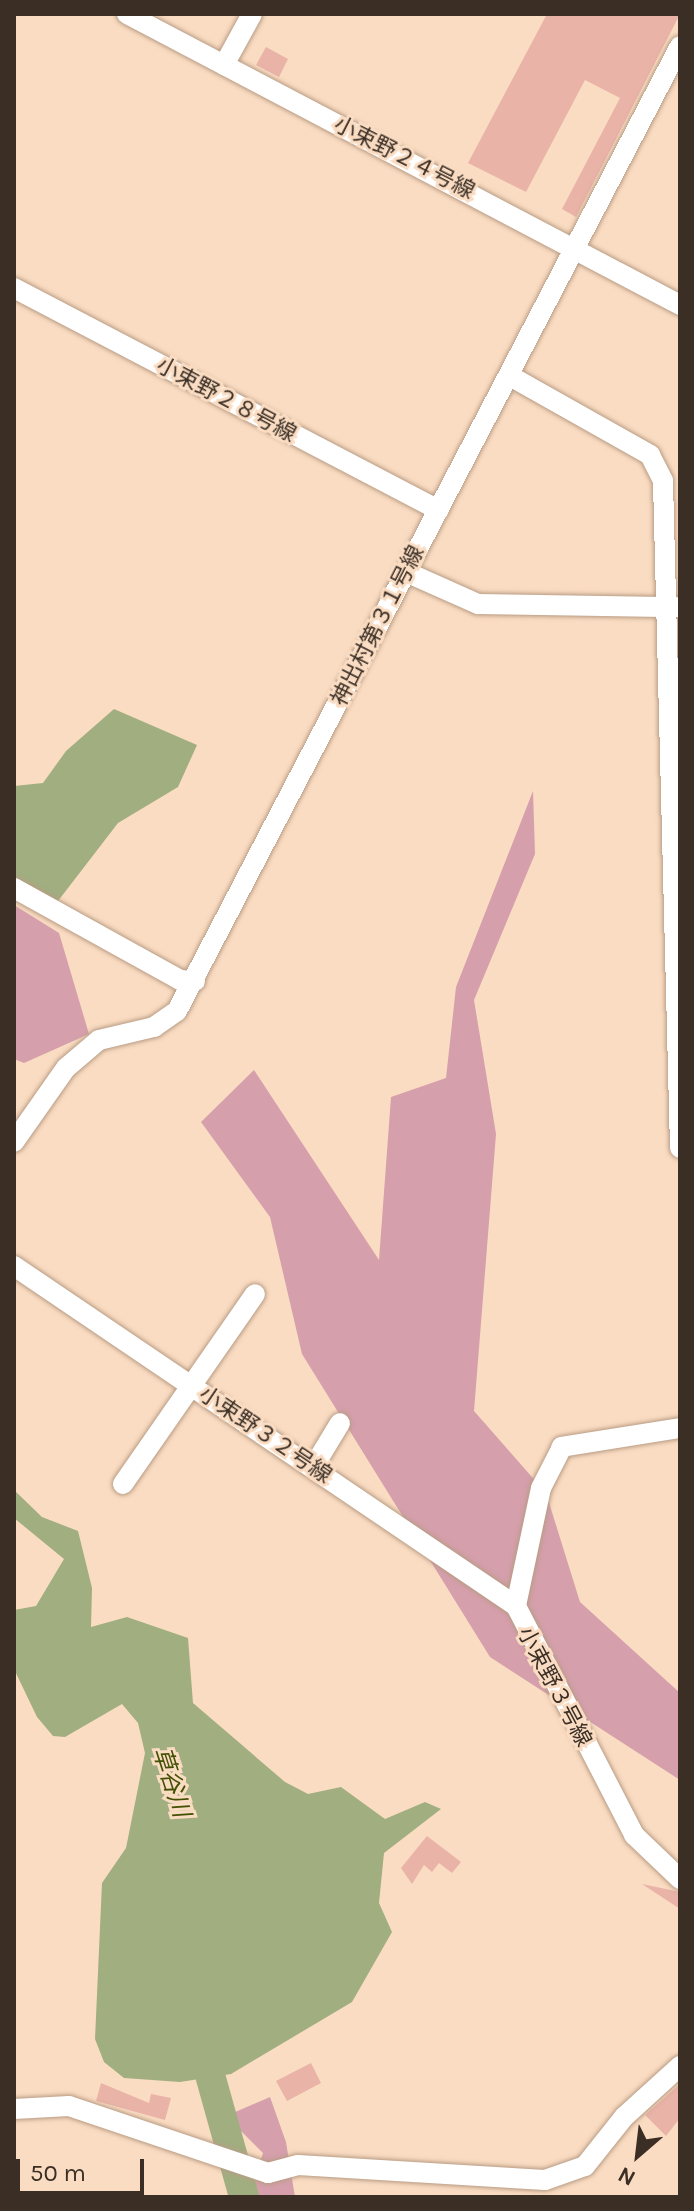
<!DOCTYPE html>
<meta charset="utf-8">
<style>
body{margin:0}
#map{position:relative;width:694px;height:2211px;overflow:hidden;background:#fadcc2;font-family:Karla,"Noto Sans JP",sans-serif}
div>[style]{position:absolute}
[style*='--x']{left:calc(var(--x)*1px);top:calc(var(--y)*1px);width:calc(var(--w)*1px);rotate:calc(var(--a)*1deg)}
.forest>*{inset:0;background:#d59fac}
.water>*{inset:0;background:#a1ae80}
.river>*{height:30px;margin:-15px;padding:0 15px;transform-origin:15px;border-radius:15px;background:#a1ae80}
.building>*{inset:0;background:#e9b3a7}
.roads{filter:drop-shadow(0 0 2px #b89c84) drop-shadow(0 0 2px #b89c84)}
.street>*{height:20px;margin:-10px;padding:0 10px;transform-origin:10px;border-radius:10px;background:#fff}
span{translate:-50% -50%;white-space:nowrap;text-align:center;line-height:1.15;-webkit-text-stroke:6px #fadcc2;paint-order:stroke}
.street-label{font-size:22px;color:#3a2e25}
.water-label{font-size:24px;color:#425104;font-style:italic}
.frame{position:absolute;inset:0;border:16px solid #3a2e25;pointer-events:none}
.north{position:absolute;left:598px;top:2115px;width:80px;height:80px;-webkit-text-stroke:6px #fadcc2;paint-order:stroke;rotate:208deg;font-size:22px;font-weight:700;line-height:32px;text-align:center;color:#3a2e25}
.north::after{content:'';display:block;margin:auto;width:28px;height:36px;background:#3a2e25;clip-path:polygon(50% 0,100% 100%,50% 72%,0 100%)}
.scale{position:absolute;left:16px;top:2159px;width:128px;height:36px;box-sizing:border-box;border:4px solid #3a2e25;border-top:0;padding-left:10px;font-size:24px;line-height:28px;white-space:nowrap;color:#3a2e25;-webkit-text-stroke:6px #fadcc2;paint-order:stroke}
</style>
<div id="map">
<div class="forest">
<div style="clip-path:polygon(533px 791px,535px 854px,474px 1000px,496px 1134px,474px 1411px,546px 1493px,580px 1602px,680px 1693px,680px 1780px,490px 1657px,302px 1354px,270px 1217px,201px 1122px,254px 1070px,379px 1260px,391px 1097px,446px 1078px,456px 987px)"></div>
<div style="clip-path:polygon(14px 905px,59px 933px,89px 1034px,24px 1063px,14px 1059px)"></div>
<div style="clip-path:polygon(270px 2097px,286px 2142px,295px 2197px,249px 2197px,263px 2153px,226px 2116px)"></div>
</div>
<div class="water">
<div style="clip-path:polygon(114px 709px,197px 745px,178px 787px,118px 823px,58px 901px,14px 879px,14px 786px,43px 783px,66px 751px)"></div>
<div style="clip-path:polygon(14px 1490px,42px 1517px,78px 1531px,92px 1588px,91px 1627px,127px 1617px,188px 1638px,193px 1703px,285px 1782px,308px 1794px,341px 1787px,385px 1819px,425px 1802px,441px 1809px,384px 1853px,379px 1903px,392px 1932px,352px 2002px,231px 2074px,180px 2082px,124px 2078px,104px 2062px,95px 2039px,102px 1883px,126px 1848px,145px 1753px,138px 1723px,122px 1704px,65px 1737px,53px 1736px,37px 1717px,14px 1669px,14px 1610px,36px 1606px,64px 1559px,14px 1518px)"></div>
</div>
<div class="river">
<div style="--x:211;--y:2038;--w:20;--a:108"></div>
<div style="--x:205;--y:2057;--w:145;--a:74.4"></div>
</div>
<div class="building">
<div style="clip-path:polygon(547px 14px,680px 14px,576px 217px,562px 209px,620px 98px,585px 80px,526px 192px,468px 163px)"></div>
<div style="clip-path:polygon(266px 47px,288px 59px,279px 77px,256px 65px)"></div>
<div style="clip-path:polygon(427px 1836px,461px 1862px,452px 1873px,439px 1863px,432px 1872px,424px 1865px,412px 1884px,401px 1868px)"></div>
<div style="clip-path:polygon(642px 1884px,680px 1892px,680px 1909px)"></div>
<div style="clip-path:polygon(311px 2063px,321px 2083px,287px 2101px,276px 2081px)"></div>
<div style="clip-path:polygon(101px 2083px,149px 2103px,151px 2094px,171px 2098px,165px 2120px,96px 2101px)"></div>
<div style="clip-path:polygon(680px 2084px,680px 2118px,666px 2136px,645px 2115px)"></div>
</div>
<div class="roads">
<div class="street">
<div style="--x:127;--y:14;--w:625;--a:27.75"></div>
<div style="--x:224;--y:65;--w:58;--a:-61.2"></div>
<div style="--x:14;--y:288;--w:479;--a:27.6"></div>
<div style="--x:510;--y:376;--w:161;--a:29.4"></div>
<div style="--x:650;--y:455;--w:29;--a:63"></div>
<div style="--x:663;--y:481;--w:667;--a:88.54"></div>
<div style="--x:406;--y:572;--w:79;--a:24"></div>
<div style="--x:478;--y:604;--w:202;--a:0.9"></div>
<div style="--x:14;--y:888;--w:190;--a:29"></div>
<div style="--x:180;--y:980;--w:15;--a:4"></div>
<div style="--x:14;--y:1142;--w:90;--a:-54.9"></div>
<div style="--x:66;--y:1068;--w:43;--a:-40.3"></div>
<div style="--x:99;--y:1040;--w:57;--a:-13.3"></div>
<div style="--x:154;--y:1027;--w:28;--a:-35"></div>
<div style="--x:177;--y:1011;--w:1088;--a:-62.47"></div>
<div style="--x:14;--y:1266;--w:606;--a:34.11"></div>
<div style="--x:680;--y:1428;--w:120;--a:170.9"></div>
<div style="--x:562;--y:1447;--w:46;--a:117.1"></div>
<div style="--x:541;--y:1488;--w:121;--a:102"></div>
<div style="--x:516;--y:1606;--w:258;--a:62.7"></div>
<div style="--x:634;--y:1835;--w:64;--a:43.7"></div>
<div style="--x:314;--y:1466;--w:50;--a:-58.8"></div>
<div style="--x:123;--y:1484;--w:231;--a:-55.2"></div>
<div style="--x:14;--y:2109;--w:55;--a:-3.1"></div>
<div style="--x:69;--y:2106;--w:210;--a:18.6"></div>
<div style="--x:268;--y:2173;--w:31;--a:-15"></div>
<div style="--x:298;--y:2165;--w:247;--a:3.5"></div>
<div style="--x:545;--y:2180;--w:42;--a:-19.3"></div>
<div style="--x:585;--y:2166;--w:63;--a:-51.5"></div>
<div style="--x:624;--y:2117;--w:76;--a:-42.3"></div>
</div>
</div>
<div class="street-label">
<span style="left:404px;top:158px;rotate:27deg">小束野２４号線</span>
<span style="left:226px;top:400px;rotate:28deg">小束野２８号線</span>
<span style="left:378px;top:626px;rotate:-63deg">神出村第３１号線</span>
<span style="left:265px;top:1435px;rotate:34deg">小束野３２号線</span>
<span style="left:554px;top:1687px;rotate:62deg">小束野３号線</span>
</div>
<div class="water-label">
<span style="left:171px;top:1782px;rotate:72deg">草谷川</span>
</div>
<div class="frame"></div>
<div class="north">N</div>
<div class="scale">50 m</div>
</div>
